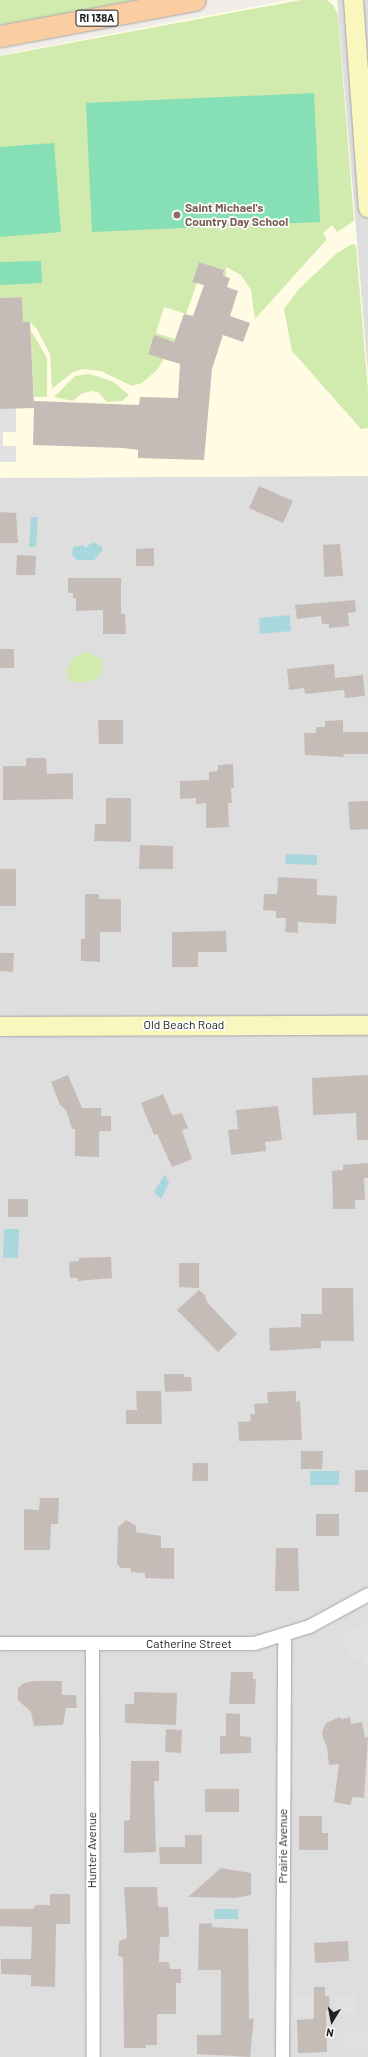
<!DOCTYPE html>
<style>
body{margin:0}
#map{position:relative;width:368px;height:2057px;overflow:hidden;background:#f1ede8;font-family:Barlow,sans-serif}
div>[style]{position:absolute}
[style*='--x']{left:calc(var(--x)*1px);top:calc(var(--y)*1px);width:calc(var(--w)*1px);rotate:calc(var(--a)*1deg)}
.residential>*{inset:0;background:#dfdede}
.education>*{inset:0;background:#fffce3}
.grass>*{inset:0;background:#d1eaae}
.pitch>*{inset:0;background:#87dfb5}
.parking>*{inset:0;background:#e1e1e1}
.water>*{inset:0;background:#a9d7de}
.building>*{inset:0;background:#c6bcb7}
.roads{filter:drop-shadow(0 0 1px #a5a5a5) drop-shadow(0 0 1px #a5a5a5)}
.street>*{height:13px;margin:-6.5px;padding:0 6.5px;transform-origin:6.5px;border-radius:6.5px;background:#fff}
.secondary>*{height:19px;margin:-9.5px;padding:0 9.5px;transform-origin:9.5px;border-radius:9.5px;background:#f9f7bd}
.primary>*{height:21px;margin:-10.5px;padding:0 10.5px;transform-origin:10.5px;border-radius:10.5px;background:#fbcda2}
.dots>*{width:11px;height:11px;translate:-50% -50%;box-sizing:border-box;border:2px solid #fff;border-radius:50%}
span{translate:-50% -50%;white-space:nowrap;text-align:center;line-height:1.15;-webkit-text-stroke:3.5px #fff;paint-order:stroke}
.shield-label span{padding:1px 3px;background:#fff;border:1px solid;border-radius:3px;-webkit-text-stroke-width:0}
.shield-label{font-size:11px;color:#212121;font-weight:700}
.education-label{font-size:12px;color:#785e54;font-weight:700}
.left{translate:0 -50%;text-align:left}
.street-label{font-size:12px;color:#212121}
.north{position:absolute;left:312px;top:2001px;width:40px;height:40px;-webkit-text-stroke:3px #fff;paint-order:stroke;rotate:190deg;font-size:11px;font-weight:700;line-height:16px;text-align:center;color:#212121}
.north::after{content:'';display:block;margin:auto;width:14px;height:18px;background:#212121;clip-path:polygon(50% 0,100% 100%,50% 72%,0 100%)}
</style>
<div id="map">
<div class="residential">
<div style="clip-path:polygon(337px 0,368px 0,368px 375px)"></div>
<div style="clip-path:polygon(368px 476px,368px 2057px,0 2057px,0 478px)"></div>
</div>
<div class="education">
<div style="clip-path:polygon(289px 0,337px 0,368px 375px,368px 476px,0 478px,0 55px)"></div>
</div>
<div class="grass">
<div style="clip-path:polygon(0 0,136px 0,0 25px)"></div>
<div style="clip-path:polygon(301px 0,327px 0,333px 5px,338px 15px,354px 221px,337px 232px,332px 225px,323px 233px,327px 239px,255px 319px,251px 290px,241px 275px,226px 267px,226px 277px,223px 276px,224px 270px,199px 262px,192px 281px,197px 283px,186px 314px,164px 307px,156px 333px,175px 339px,174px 342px,154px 336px,148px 353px,164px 359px,157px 370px,142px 383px,132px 386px,101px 371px,82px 369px,73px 372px,52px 389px,50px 354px,37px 329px,30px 322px,23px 322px,22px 297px,0 298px,0 56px)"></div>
<div style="clip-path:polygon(352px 244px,356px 245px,368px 391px,368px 428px,361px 429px,292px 351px,284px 309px,299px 289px,336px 254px)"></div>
<div style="clip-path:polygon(30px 329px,47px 358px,47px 397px,34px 397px)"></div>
<div style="clip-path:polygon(89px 374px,112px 381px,129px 395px,122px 401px,107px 402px,98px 392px,92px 391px,81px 394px,73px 401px,54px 397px,75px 376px)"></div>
<div style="clip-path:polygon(86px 652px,103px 659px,102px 673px,99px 677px,88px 682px,70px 682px,66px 671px,71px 659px)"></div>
</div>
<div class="pitch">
<div style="clip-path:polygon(314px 93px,320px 222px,92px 232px,86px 103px)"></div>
<div style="clip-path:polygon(54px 143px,61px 232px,0 237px,0 147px)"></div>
<div style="clip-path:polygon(41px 261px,42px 283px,0 285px,0 262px)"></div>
</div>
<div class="parking">
<div style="clip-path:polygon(16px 408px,16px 432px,3px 432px,3px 446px,16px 446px,16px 462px,0 462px,0 409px)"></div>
<div style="clip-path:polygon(368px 1620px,368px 1667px,367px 1668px,361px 1657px,354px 1660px,341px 1635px)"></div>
<div style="clip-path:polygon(356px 1995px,357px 2013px,336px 2014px,335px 1996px)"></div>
<div style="clip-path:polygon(292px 1996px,311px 1996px,312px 2015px,293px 2015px)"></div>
<div style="clip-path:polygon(368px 2030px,368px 2047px,344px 2048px,343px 2031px)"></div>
</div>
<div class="water">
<div style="clip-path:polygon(31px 517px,38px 517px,36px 547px,29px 547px)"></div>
<div style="clip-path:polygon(93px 542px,101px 546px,103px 550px,94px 560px,77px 560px,72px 555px,73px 547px,83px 545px,85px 548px)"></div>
<div style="clip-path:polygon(290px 615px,291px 631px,260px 634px,259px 618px)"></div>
<div style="clip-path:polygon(286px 854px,317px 855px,317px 865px,285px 864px)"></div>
<div style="clip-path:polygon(165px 1174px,169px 1183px,161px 1199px,154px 1192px)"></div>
<div style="clip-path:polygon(4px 1229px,19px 1229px,18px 1258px,3px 1258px)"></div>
<div style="clip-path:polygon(310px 1471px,339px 1471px,339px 1485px,310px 1485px)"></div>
<div style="clip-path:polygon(214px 1909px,238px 1909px,238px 1919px,214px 1919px)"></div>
</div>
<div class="building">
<div style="clip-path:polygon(199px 262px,224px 270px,223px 276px,230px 278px,227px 287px,238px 291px,230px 316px,250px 323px,243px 342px,223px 335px,212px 369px,204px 460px,138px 458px,138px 450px,123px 448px,33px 445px,34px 408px,0 409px,0 298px,22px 297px,23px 322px,30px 322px,34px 405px,34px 401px,139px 405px,140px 397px,178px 398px,180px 364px,148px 354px,154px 335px,174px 342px,184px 314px,193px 316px,204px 285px,192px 282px)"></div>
<div style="clip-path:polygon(259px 486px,293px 501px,283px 523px,249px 508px)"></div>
<div style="clip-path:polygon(0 512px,16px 513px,18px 543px,0 543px)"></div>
<div style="clip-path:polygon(340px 544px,343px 576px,324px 577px,323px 545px)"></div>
<div style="clip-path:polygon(154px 548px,154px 566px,136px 566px,136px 549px)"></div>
<div style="clip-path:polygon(17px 555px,36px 556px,35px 575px,16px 575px)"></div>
<div style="clip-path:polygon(68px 578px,121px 578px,121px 614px,125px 614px,126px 634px,103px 634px,103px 610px,76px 611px,76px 598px,73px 598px,73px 593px,68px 593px)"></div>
<div style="clip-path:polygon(355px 600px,356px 612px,348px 613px,349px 626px,329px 628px,329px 624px,322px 624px,321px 616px,297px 619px,295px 605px)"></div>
<div style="clip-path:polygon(0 649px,14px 649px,14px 668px,0 668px)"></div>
<div style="clip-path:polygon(334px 664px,335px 678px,363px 675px,365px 696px,345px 698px,344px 690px,305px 694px,304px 688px,289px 690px,287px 669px)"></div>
<div style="clip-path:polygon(98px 720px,123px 720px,123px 744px,99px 744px)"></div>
<div style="clip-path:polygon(343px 720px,343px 732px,368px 732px,368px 754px,343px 754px,344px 757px,305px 755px,304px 733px,316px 733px,316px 727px,325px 727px,325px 721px)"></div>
<div style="clip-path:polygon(26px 758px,46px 758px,47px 774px,73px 773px,73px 799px,3px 800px,3px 766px,26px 766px)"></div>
<div style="clip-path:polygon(233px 764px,234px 788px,231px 788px,232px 803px,228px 803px,229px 827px,206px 828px,206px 803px,196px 804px,196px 798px,180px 799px,180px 781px,209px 780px,209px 772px,218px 771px,218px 765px)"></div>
<div style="clip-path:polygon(106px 798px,131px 798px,131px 842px,94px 841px,95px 824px,106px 824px)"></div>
<div style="clip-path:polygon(368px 801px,368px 829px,350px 830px,348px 802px)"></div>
<div style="clip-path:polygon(140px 845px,173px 846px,173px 869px,139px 869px)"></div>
<div style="clip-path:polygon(0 869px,16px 869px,16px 906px,0 906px)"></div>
<div style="clip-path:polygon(278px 877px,317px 879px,317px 895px,337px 896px,336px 924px,298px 922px,298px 933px,285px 932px,286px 918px,276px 918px,276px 911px,263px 910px,264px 894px,277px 894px)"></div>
<div style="clip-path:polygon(85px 894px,99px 894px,99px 899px,121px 899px,121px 932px,100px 932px,100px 962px,81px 961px,81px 939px,85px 939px)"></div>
<div style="clip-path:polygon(226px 931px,227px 952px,198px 952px,198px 967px,172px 967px,172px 932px)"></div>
<div style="clip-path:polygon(0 953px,14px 953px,13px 972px,0 971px)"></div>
<div style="clip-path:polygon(68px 1075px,82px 1108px,101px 1108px,101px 1116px,111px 1116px,111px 1131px,100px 1131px,99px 1134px,99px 1157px,75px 1156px,75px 1129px,72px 1129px,66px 1110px,60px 1105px,51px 1082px)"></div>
<div style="clip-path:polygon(368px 1075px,368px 1140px,357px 1140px,356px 1113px,313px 1115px,312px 1078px)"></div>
<div style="clip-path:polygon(163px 1094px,172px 1115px,182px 1113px,188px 1128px,182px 1130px,192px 1159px,172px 1167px,157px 1134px,154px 1135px,141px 1103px)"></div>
<div style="clip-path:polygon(278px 1106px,282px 1140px,265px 1142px,266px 1151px,231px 1155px,228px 1130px,238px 1129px,236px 1110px)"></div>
<div style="clip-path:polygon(368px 1163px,368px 1178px,364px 1178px,365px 1200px,355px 1200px,355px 1209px,333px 1209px,332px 1171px,343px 1170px,343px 1165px)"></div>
<div style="clip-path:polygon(8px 1199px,28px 1199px,28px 1217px,8px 1217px)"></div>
<div style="clip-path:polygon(111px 1257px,112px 1278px,78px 1281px,78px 1278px,70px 1278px,69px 1262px,79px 1261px,79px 1258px)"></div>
<div style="clip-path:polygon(179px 1263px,199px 1263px,199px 1288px,179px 1287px)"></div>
<div style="clip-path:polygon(322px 1288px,353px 1288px,354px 1341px,321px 1341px,321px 1348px,270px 1351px,269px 1328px,301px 1327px,301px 1314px,322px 1314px)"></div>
<div style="clip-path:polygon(199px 1290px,205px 1295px,207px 1302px,237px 1334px,218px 1352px,177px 1310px)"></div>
<div style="clip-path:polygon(164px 1374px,184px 1374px,184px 1377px,191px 1377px,192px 1391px,165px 1392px)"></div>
<div style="clip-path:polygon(136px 1391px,161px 1391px,162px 1424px,126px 1424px,126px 1410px,137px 1410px)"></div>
<div style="clip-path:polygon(296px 1391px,296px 1402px,300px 1401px,302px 1440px,239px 1441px,238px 1422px,251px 1421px,250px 1414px,255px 1414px,254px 1404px,268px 1403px,267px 1392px)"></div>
<div style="clip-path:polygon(301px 1451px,323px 1451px,322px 1469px,301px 1469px)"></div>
<div style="clip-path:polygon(193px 1463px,208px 1463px,208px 1481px,192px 1481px)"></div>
<div style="clip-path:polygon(355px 1470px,368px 1470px,368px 1492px,355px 1492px)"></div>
<div style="clip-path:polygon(40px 1498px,59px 1498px,58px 1524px,51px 1524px,50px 1550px,24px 1550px,24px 1509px,39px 1510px)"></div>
<div style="clip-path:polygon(316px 1514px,339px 1514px,339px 1536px,316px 1536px)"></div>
<div style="clip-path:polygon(126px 1520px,136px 1526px,136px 1532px,161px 1536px,161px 1548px,174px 1548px,174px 1579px,145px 1578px,145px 1573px,131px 1572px,131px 1568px,121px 1568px,117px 1564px,118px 1527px)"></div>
<div style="clip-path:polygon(276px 1548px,298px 1548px,299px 1591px,275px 1591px)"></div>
<div style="clip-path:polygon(231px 1672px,253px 1672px,253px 1679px,256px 1679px,255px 1704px,229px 1704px)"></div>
<div style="clip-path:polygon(34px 1681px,62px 1681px,62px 1695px,76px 1695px,77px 1708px,66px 1708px,63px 1725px,34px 1726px,31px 1712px,18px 1700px,18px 1688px,24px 1683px)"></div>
<div style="clip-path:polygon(134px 1692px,177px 1693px,176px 1725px,125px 1723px,125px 1704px,134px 1704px)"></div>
<div style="clip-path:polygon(226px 1713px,240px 1714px,240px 1736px,251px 1737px,251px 1753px,220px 1754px,220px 1736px,226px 1736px)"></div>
<div style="clip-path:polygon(340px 1717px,341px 1719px,350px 1717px,351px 1724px,362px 1722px,365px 1738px,368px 1737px,364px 1798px,352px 1797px,351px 1805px,334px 1802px,339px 1764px,329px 1765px,327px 1748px,323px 1738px,322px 1732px,326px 1723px)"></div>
<div style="clip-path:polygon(166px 1729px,182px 1730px,181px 1753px,165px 1752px)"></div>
<div style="clip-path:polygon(131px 1761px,159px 1761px,159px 1781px,154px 1781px,156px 1852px,124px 1853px,124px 1821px,130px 1820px)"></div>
<div style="clip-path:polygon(205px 1789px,239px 1789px,239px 1812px,205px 1812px)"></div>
<div style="clip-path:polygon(299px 1816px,322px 1816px,322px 1833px,328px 1833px,328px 1850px,299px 1850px)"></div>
<div style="clip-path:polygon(185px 1835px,202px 1835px,202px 1864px,160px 1864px,159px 1847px,185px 1847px)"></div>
<div style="clip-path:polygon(221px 1868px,251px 1873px,251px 1895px,235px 1898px,188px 1897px)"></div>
<div style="clip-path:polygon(124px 1887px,157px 1887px,158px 1907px,168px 1907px,169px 1937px,160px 1937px,159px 1962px,169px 1962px,170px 1969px,181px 1969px,181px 1983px,176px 1983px,176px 2014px,157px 2014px,157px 2045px,146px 2045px,146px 2048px,124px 2048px,123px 1957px,118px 1956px,119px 1941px,127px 1938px)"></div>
<div style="clip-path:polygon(50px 1894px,70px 1894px,70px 1924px,56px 1924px,55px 1987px,31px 1986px,31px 1975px,1px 1974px,1px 1959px,31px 1959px,32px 1927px,0 1926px,0 1909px,33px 1909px,36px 1905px,50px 1905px)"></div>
<div style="clip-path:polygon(212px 1923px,212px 1927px,248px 1929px,249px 2019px,254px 2018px,250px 2057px,197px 2054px,197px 2035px,221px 2035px,221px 1970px,198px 1970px,199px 1924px)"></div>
<div style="clip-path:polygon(348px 1941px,349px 1961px,315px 1963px,314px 1943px)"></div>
<div style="clip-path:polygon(314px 1987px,325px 1987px,325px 1996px,329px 1996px,330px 2010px,326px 2010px,327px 2052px,298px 2053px,297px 2020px,314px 2019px)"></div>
</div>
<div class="roads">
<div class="street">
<div style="--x:0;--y:1643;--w:254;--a:0"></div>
<div style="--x:254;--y:1643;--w:58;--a:-17.2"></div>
<div style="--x:309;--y:1626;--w:67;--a:-28.5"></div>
<div style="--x:92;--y:1644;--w:413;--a:89.9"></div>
<div style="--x:282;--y:2057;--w:422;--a:-89.7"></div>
</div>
<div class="secondary">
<div style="--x:353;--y:0;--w:208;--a:85.9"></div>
<div style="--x:0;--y:1026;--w:368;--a:-0.2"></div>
</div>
<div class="primary">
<div style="--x:0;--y:36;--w:198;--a:-10.5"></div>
</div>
</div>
<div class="dots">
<div style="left:177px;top:215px;background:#8d6e63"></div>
</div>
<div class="shield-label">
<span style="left:97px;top:18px">RI 138A</span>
</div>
<div class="education-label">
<span class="left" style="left:185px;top:215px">Saint Michael's<br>Country Day School</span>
</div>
<div class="street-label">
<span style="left:184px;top:1025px">Old Beach Road</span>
<span style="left:189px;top:1644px">Catherine Street</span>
<span style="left:283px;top:1846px;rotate:-90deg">Prairie Avenue</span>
<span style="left:92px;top:1850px;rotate:-90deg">Hunter Avenue</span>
</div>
<div class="north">N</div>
</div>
